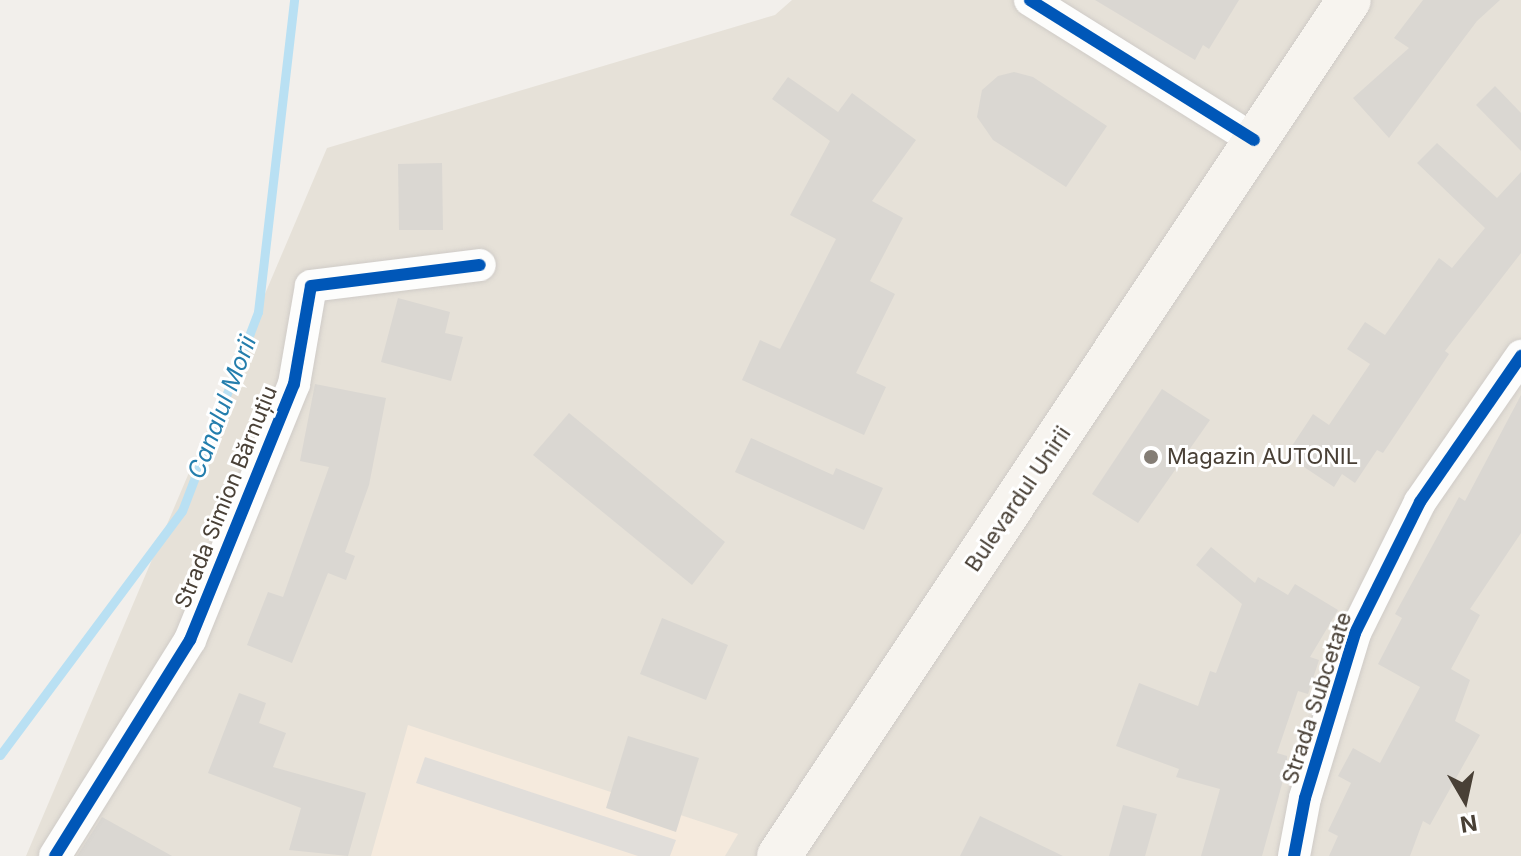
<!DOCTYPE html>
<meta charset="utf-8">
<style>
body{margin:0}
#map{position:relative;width:1521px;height:856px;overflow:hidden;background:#f2efeb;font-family:Inter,sans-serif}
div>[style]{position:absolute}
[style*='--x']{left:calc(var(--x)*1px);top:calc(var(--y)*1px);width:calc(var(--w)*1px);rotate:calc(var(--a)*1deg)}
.residential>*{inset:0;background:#e6e1d8}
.commercial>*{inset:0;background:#f5eadd}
.parking>*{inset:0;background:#e1deda}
.stream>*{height:9px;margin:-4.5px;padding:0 4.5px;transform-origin:4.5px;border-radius:4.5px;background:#b9e0f3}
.building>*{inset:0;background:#dad7d2}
.roads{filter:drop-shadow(0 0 2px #cfcbc7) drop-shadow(0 0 2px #cfcbc7)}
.street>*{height:32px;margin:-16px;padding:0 16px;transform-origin:16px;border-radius:16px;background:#fdfdfc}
.secondary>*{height:44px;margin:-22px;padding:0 22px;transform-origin:22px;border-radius:22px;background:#f7f4ef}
.cycleway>*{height:12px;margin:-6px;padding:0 6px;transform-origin:6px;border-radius:6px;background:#0057b8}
.dots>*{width:22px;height:22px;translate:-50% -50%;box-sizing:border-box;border:4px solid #fff;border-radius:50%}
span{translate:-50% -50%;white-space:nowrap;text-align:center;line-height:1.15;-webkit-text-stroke:6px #fff;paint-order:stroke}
.poi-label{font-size:22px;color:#494036}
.left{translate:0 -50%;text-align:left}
.street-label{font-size:22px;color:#494036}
.water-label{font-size:24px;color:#247ead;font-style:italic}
.north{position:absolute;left:1425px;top:760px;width:80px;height:80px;-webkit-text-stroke:6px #fff;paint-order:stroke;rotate:171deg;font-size:22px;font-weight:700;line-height:32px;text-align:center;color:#494036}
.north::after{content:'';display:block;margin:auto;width:28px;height:36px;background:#494036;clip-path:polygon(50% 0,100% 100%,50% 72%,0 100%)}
</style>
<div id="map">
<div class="residential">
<div style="clip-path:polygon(792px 0,1521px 0,1521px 856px,26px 856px,327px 148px,775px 15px)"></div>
</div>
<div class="commercial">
<div style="clip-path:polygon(408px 725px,738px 834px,725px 856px,371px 856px)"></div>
</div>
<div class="parking">
<div style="clip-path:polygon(425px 757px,676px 840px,670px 856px,638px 856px,416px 783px)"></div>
</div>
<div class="stream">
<div style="--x:0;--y:755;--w:304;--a:-53.3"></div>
<div style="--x:182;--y:511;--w:213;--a:-69.1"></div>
<div style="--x:258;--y:312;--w:314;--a:-83.4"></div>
</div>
<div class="building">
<div style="clip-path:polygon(1095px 0,1239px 0,1209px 49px,1203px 45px,1195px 60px)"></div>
<div style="clip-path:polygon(1423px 0,1500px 0,1477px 21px,1389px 138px,1353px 98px,1409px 48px,1394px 38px)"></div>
<div style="clip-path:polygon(1014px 72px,1033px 77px,1107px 126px,1066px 187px,993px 140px,977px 117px,982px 90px,998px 76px)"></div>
<div style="clip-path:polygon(788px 77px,838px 112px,852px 93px,916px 140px,872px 201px,903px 218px,870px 281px,895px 294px,856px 373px,886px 387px,864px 435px,742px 380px,760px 340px,780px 349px,836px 239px,790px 215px,830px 141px,772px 99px)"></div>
<div style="clip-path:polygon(1495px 86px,1521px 113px,1521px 151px,1476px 105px)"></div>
<div style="clip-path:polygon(1437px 143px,1497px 198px,1521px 172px,1521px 253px,1445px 351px,1449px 354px,1383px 453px,1377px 450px,1355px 483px,1342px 474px,1334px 487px,1286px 455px,1313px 414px,1329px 425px,1370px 364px,1347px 349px,1365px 322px,1385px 335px,1439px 258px,1452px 268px,1485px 228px,1417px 163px)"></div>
<div style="clip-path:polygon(442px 163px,443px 230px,399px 230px,398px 164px)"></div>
<div style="clip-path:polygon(398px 298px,450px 312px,445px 333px,463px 337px,451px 381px,381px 362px)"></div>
<div style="clip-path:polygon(315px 384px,386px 398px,369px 485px,345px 552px,355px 556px,346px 580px,328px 573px,292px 663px,247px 645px,268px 592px,283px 597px,329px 467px,300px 461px)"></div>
<div style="clip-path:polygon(1162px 389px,1210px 420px,1138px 523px,1092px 494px)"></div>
<div style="clip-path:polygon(1521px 395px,1521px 533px,1470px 609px,1480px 615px,1451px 669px,1470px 680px,1455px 721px,1480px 735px,1430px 825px,1423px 821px,1410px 856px,1329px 856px,1338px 836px,1328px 831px,1351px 783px,1338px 776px,1353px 748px,1380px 763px,1420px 687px,1378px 664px,1402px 618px,1395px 614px,1459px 497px,1465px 501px)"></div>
<div style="clip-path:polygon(569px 413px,725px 542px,692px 585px,533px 455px)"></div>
<div style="clip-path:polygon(751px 438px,833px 475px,836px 468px,883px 488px,864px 530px,735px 472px)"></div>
<div style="clip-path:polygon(1211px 547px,1255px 583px,1258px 577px,1288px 595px,1295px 584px,1338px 610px,1310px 657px,1319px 660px,1308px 694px,1298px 691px,1277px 753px,1287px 756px,1287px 766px,1262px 856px,1201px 856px,1220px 789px,1176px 777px,1179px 769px,1116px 746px,1139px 683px,1198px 706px,1210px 671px,1216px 673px,1242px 604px,1196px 565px)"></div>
<div style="clip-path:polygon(662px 618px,728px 645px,706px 700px,640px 674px)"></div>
<div style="clip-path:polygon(239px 693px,266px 703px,259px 723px,286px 733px,273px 767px,366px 793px,348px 856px,289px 850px,301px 808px,208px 773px)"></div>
<div style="clip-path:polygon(628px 736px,699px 758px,676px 832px,606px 808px)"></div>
<div style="clip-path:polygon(1123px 805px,1157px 814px,1145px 856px,1109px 856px)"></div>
<div style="clip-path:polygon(980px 816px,1063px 856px,960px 856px)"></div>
<div style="clip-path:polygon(102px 817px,172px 856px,77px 856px)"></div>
</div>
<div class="roads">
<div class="street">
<div style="--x:1030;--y:0;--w:264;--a:32"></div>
<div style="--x:55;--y:856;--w:255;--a:-58"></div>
<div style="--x:190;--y:640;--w:276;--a:-67.9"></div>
<div style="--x:294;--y:384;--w:99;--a:-80.2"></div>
<div style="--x:311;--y:286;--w:170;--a:-7.1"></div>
<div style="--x:1294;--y:856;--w:59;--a:-79.3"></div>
<div style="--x:1305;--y:798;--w:172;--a:-73.1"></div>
<div style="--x:1355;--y:633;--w:146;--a:-63.6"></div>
<div style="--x:1420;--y:502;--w:178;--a:-55.3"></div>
</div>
<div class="secondary">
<div style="--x:779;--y:856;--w:1028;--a:-56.34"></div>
</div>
</div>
<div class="cycleway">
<div style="--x:1030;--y:0;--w:264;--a:32"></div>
<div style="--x:55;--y:856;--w:255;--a:-58"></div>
<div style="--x:190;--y:640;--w:276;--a:-67.9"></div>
<div style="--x:294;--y:384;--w:99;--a:-80.2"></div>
<div style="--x:311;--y:286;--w:170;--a:-7.1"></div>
<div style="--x:1294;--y:856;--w:59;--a:-79.3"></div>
<div style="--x:1305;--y:798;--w:172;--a:-73.1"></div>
<div style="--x:1355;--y:633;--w:146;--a:-63.6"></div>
<div style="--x:1420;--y:502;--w:178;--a:-55.3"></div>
</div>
<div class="dots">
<div style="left:1151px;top:457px;background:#847d75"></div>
</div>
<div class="poi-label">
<span class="left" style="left:1167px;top:457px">Magazin AUTONIL</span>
</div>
<div class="street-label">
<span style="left:226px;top:497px;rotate:-68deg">Strada Simion Bărnuțiu</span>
<span style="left:1018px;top:499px;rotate:-56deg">Bulevardul Unirii</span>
<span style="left:1317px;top:698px;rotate:-72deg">Strada Subcetate</span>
</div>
<div class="water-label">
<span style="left:222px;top:407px;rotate:-69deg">Canalul Morii</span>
</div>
<div class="north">N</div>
</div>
